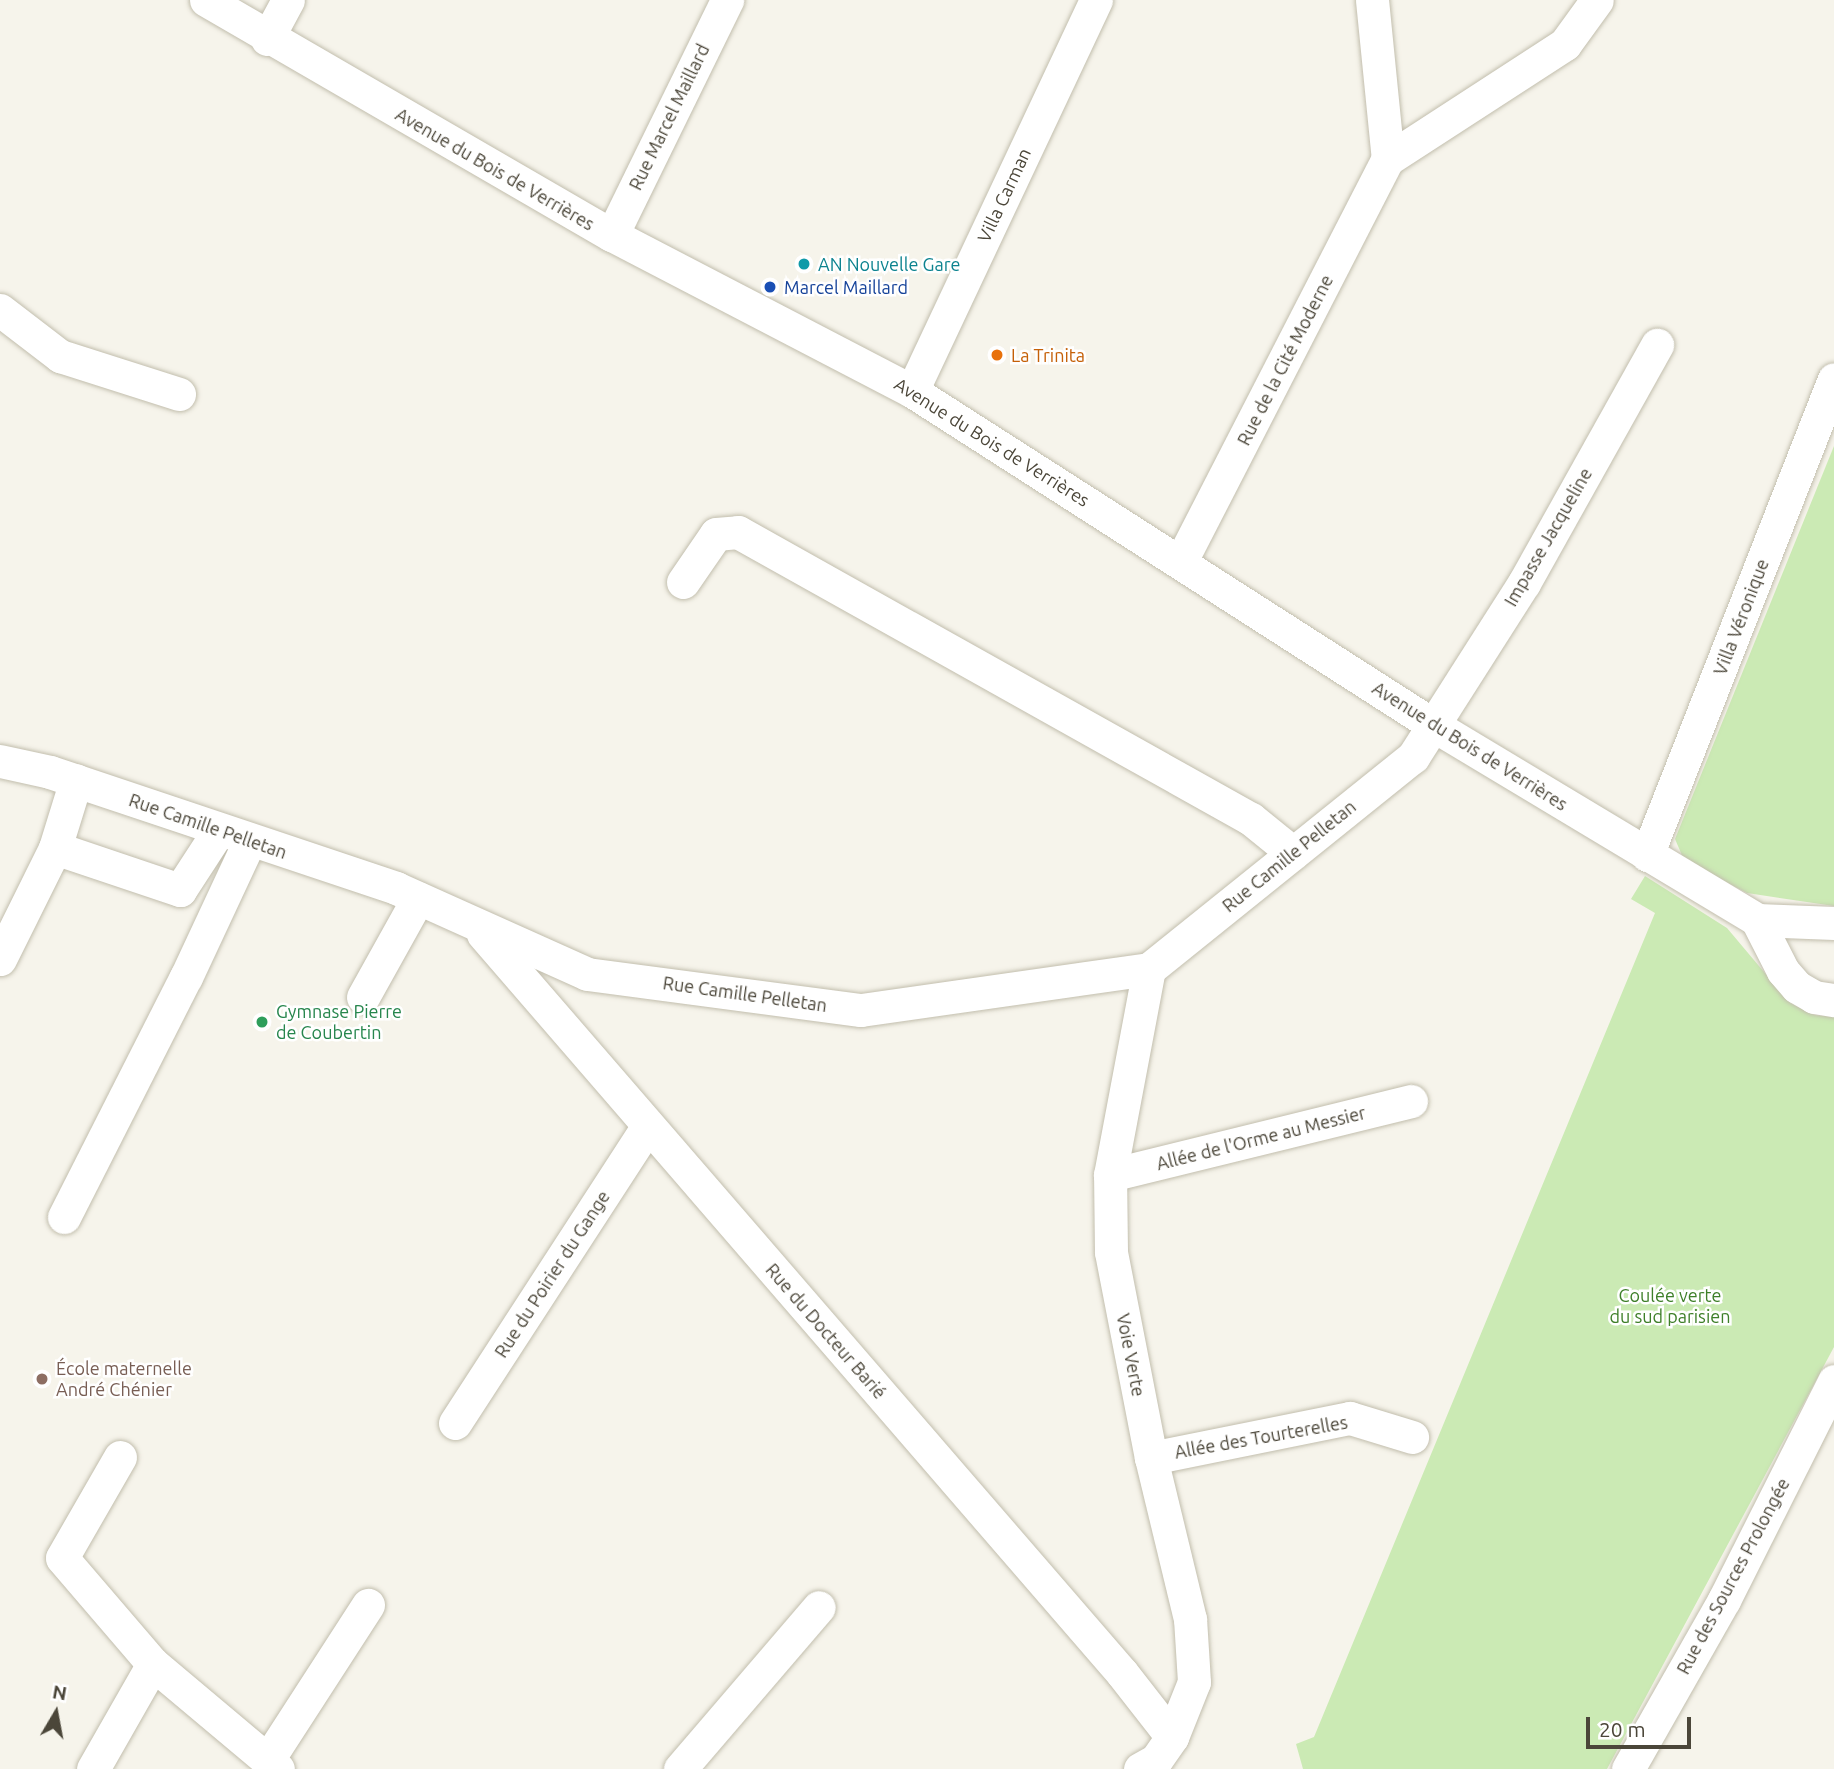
<!DOCTYPE html>
<meta charset="utf-8">
<style>
body{margin:0}
#map{position:relative;width:1834px;height:1769px;overflow:hidden;background:#f6f4eb;font-family:Ubuntu,sans-serif}
div>[style]{position:absolute}
[style*='--x']{left:calc(var(--x)*1px);top:calc(var(--y)*1px);width:calc(var(--w)*1px);rotate:calc(var(--a)*1deg)}
.green>*{inset:0;background:#cbeab4}
.roads{filter:drop-shadow(0 0 2px #c2bead) drop-shadow(0 0 2px #c2bead)}
.minor>*{height:33px;margin:-16.5px;padding:0 16.5px;transform-origin:16.5px;border-radius:16.5px;background:#fff}
.dots>*{width:19px;height:19px;translate:-50% -50%;box-sizing:border-box;border:4px solid #fff;border-radius:50%}
span{translate:-50% -50%;white-space:nowrap;text-align:center;line-height:1.15;-webkit-text-stroke:5px #fff;paint-order:stroke}
.street-label{font-size:18px;color:#4b4639}
.culture-label{font-size:18px;color:#0d838f}
.left{translate:0 -50%;text-align:left}
.transit-label{font-size:18px;color:#164399}
.food-label{font-size:18px;color:#c56008}
.leisure-label{font-size:18px;color:#27864d}
.park-label{font-size:18px;color:#3e7f29}
.education-label{font-size:18px;color:#785e54}
.north{position:absolute;left:21px;top:1678px;width:70px;height:70px;-webkit-text-stroke:5px #fff;paint-order:stroke;rotate:10deg;font-size:19px;font-weight:700;line-height:28px;text-align:center;color:#4b4639}
.north::after{content:'';display:block;margin:auto;width:24px;height:32px;background:#4b4639;clip-path:polygon(50% 0,100% 100%,50% 72%,0 100%)}
.scale{position:absolute;left:1586px;top:1717px;width:105px;height:32px;box-sizing:border-box;border:4px solid #4b4639;border-top:0;padding-left:9px;font-size:21px;line-height:24px;white-space:nowrap;color:#4b4639;-webkit-text-stroke:5px #fff;paint-order:stroke}
</style>
<div id="map">
<div class="green">
<div style="clip-path:polygon(1834px 446px,1834px 906px,1747px 893px,1684px 860px,1675px 839px)"></div>
<div style="clip-path:polygon(1645px 876px,1727px 928px,1790px 1003px,1814px 1015px,1834px 1017px,1834px 1347px,1607px 1769px,1303px 1769px,1296px 1744px,1314px 1737px,1655px 913px,1631px 899px)"></div>
</div>
<div class="roads">
<div class="minor">
<div style="--x:206;--y:0;--w:469;--a:30.1"></div>
<div style="--x:612;--y:235;--w:338;--a:27.5"></div>
<div style="--x:912;--y:391;--w:619;--a:32.66"></div>
<div style="--x:1433;--y:725;--w:378;--a:31"></div>
<div style="--x:1372;--y:0;--w:160;--a:84.3"></div>
<div style="--x:1388;--y:159;--w:211;--a:-33"></div>
<div style="--x:1565;--y:44;--w:54;--a:-54"></div>
<div style="--x:267;--y:39;--w:44;--a:-61.7"></div>
<div style="--x:612;--y:235;--w:262;--a:-63.9"></div>
<div style="--x:0;--y:310;--w:76;--a:37.5"></div>
<div style="--x:60;--y:356;--w:125;--a:17.7"></div>
<div style="--x:912;--y:391;--w:432;--a:-64.8"></div>
<div style="--x:1181;--y:561;--w:452;--a:-62.8"></div>
<div style="--x:683;--y:582;--w:58;--a:-55.5"></div>
<div style="--x:716;--y:534;--w:22;--a:-5"></div>
<div style="--x:738;--y:532;--w:588;--a:29.23"></div>
<div style="--x:1251;--y:819;--w:54;--a:39"></div>
<div style="--x:0;--y:761;--w:51;--a:12.4"></div>
<div style="--x:50;--y:772;--w:365;--a:18.5"></div>
<div style="--x:396;--y:888;--w:209;--a:24.2"></div>
<div style="--x:587;--y:974;--w:276;--a:7.5"></div>
<div style="--x:861;--y:1010;--w:291;--a:-8.1"></div>
<div style="--x:1149;--y:969;--w:339;--a:-38.8"></div>
<div style="--x:1413;--y:757;--w:206;--a:-57.5"></div>
<div style="--x:1524;--y:583;--w:273;--a:-60.8"></div>
<div style="--x:55;--y:848;--w:132;--a:18.6"></div>
<div style="--x:180;--y:890;--w:72;--a:-57"></div>
<div style="--x:1647;--y:855;--w:511;--a:-68.55"></div>
<div style="--x:1757;--y:920;--w:57;--a:63"></div>
<div style="--x:1783;--y:971;--w:21;--a:49"></div>
<div style="--x:1797;--y:987;--w:20;--a:30"></div>
<div style="--x:1814;--y:997;--w:20;--a:9"></div>
<div style="--x:1757;--y:920;--w:77;--a:2.2"></div>
<div style="--x:483;--y:934;--w:977;--a:49.15"></div>
<div style="--x:1122;--y:1673;--w:81;--a:52"></div>
<div style="--x:0;--y:959;--w:124;--a:-63.6"></div>
<div style="--x:55;--y:848;--w:71;--a:-72.8"></div>
<div style="--x:363;--y:997;--w:113;--a:-60.9"></div>
<div style="--x:1110;--y:1175;--w:310;--a:-13.8"></div>
<div style="--x:64;--y:1217;--w:269;--a:-63.1"></div>
<div style="--x:186;--y:977;--w:151;--a:-65"></div>
<div style="--x:455;--y:1423;--w:354;--a:-57"></div>
<div style="--x:120;--y:1457;--w:116;--a:119.9"></div>
<div style="--x:62;--y:1558;--w:140;--a:49.4"></div>
<div style="--x:1151;--y:1458;--w:203;--a:-11.4"></div>
<div style="--x:1350;--y:1418;--w:65;--a:17"></div>
<div style="--x:267;--y:1761;--w:186;--a:-57.1"></div>
<div style="--x:93;--y:1769;--w:121;--a:-60.3"></div>
<div style="--x:153;--y:1664;--w:163;--a:40"></div>
<div style="--x:680;--y:1769;--w:213;--a:-49.4"></div>
<div style="--x:1140;--y:1769;--w:18;--a:-29"></div>
<div style="--x:1156;--y:1760;--w:28;--a:-55"></div>
<div style="--x:1172;--y:1737;--w:59;--a:-68.2"></div>
<div style="--x:1194;--y:1682;--w:63;--a:-93.6"></div>
<div style="--x:1190;--y:1619;--w:166;--a:-103.6"></div>
<div style="--x:1151;--y:1458;--w:210;--a:-101"></div>
<div style="--x:1111;--y:1252;--w:77;--a:-90.7"></div>
<div style="--x:1110;--y:1175;--w:210;--a:-79.3"></div>
<div style="--x:1628;--y:1769;--w:194;--a:-60.4"></div>
<div style="--x:1724;--y:1600;--w:245;--a:-63.3"></div>
</div>
</div>
<div class="dots">
<div style="left:804px;top:264px;background:#0f9aa8"></div>
<div style="left:770px;top:287px;background:#1a4fb4"></div>
<div style="left:997px;top:355px;background:#e8710a"></div>
<div style="left:262px;top:1022px;background:#2e9e5b"></div>
<div style="left:42px;top:1379px;background:#8d6e63"></div>
</div>
<div class="street-label">
<span style="left:669px;top:117px;rotate:-64deg">Rue Marcel Maillard</span>
<span style="left:495px;top:169px;rotate:30deg">Avenue du Bois de Verrières</span>
<span style="left:1004px;top:195px;rotate:-65deg">Villa Carman</span>
<span style="left:1285px;top:360px;rotate:-63deg">Rue de la Cité Moderne</span>
<span style="left:992px;top:442px;rotate:32deg">Avenue du Bois de Verrières</span>
<span style="left:1548px;top:537px;rotate:-60deg">Impasse Jacqueline</span>
<span style="left:1741px;top:617px;rotate:-69deg">Villa Véronique</span>
<span style="left:1470px;top:746px;rotate:32deg">Avenue du Bois de Verrières</span>
<span style="left:208px;top:826px;rotate:19deg">Rue Camille Pelletan</span>
<span style="left:1289px;top:856px;rotate:-39deg">Rue Camille Pelletan</span>
<span style="left:745px;top:994px;rotate:8deg">Rue Camille Pelletan</span>
<span style="left:1261px;top:1138px;rotate:-14deg">Allée de l'Orme au Messier</span>
<span style="left:552px;top:1274px;rotate:-57deg">Rue du Poirier du Gange</span>
<span style="left:826px;top:1331px;rotate:49deg">Rue du Docteur Barié</span>
<span style="left:1131px;top:1355px;rotate:79deg">Voie Verte</span>
<span style="left:1261px;top:1437px;rotate:-10deg">Allée des Tourterelles</span>
<span style="left:1733px;top:1576px;rotate:-62deg">Rue des Sources Prolongée</span>
</div>
<div class="culture-label">
<span class="left" style="left:818px;top:264px">AN Nouvelle Gare</span>
</div>
<div class="transit-label">
<span class="left" style="left:784px;top:287px">Marcel Maillard</span>
</div>
<div class="food-label">
<span class="left" style="left:1011px;top:355px">La Trinita</span>
</div>
<div class="leisure-label">
<span class="left" style="left:276px;top:1022px">Gymnase Pierre<br>de Coubertin</span>
</div>
<div class="park-label">
<span style="left:1670px;top:1306px">Coulée verte<br>du sud parisien</span>
</div>
<div class="education-label">
<span class="left" style="left:56px;top:1379px">École maternelle<br>André Chénier</span>
</div>
<div class="north">N</div>
<div class="scale">20 m</div>
</div>
